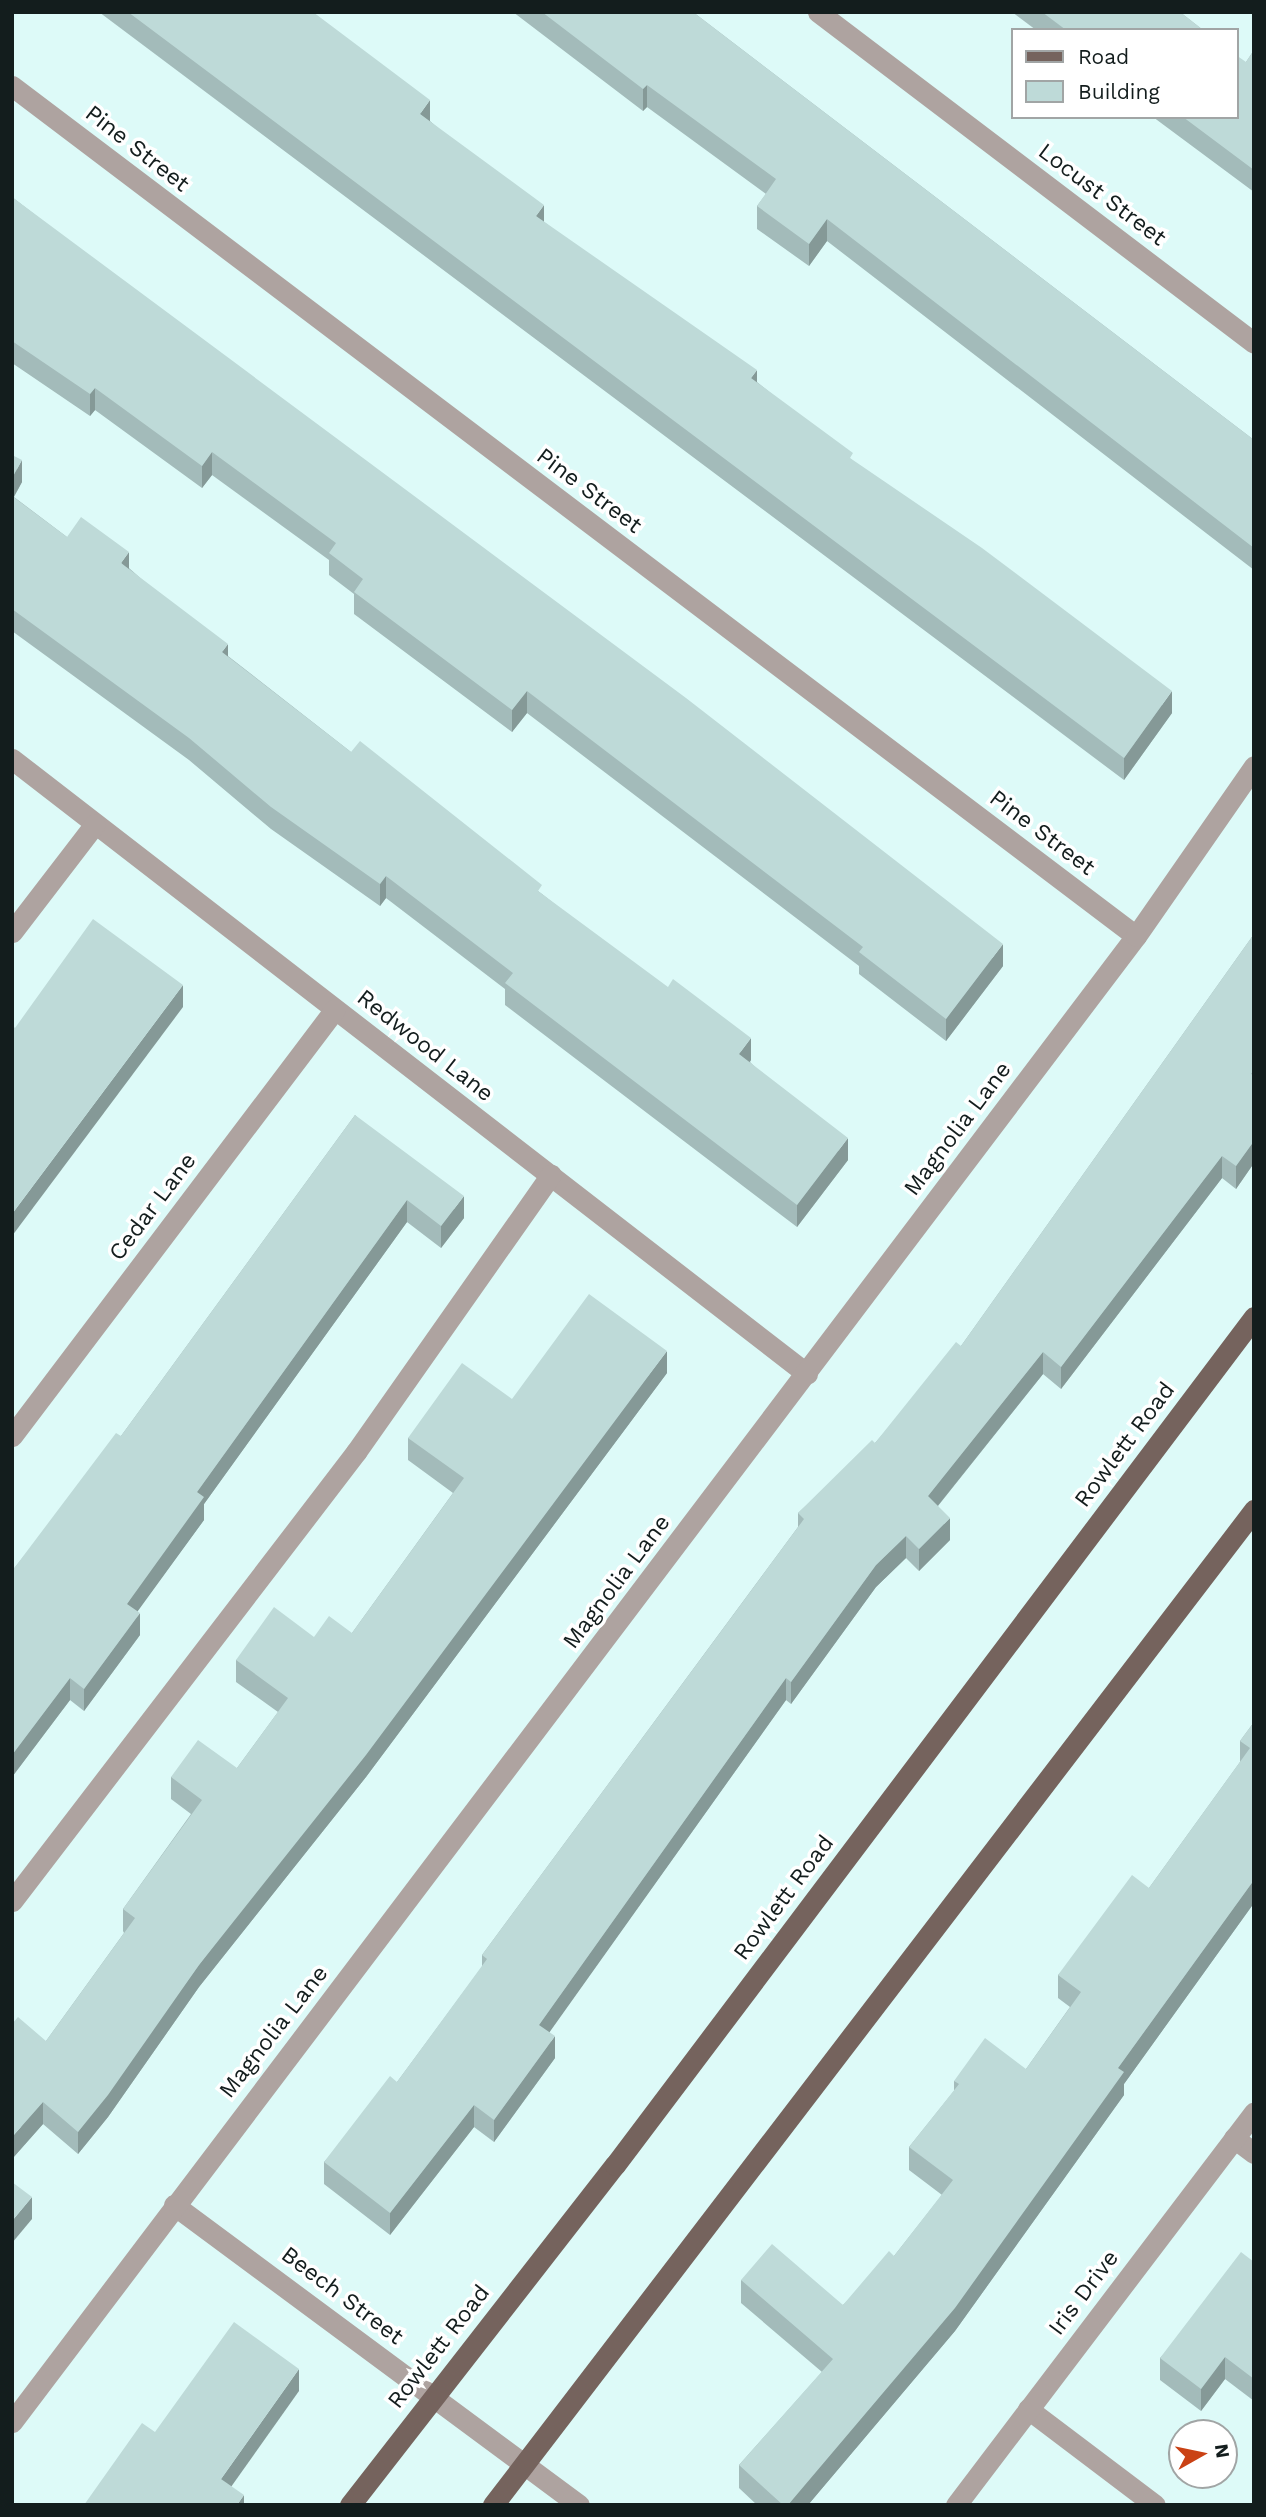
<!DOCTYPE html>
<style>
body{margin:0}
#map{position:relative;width:1266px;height:2517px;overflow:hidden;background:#ddfaf8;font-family:"Work Sans",sans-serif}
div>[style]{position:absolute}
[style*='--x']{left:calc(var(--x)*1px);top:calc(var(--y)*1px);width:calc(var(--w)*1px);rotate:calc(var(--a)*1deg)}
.minor>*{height:21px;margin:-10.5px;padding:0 10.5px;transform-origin:10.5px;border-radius:10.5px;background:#aea3a0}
.major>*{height:21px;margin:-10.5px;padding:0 10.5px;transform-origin:10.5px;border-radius:10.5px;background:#75635d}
.wall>*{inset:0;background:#a3bbba}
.shaded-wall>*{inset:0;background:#859997}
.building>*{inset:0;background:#bedad8}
span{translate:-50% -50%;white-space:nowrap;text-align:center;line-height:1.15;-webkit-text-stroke:7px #fff;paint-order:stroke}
.street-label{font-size:23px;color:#131d1d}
.frame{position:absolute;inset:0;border:14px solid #131d1d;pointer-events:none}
.legend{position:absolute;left:1011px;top:28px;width:228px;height:91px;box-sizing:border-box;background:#fff;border:2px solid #a1a5a5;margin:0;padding:9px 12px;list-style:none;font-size:21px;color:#131d1d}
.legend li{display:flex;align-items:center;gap:14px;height:35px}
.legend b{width:35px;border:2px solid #a1a5a5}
.north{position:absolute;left:1168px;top:2419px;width:70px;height:70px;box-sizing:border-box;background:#fff;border:2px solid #a1a5a5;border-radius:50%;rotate:81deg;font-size:19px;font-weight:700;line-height:28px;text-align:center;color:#131d1d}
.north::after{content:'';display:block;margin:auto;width:24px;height:32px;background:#ca4215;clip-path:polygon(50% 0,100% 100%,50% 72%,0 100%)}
</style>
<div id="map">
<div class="minor">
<div style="--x:818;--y:12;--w:547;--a:37.2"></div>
<div style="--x:12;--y:86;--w:1409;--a:37.1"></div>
<div style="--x:12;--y:759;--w:1005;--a:37.72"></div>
<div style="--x:12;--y:932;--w:136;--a:-52.5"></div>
<div style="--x:12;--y:1436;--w:535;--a:-52.89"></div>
<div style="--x:12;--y:1901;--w:566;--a:-52.54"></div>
<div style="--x:356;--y:1452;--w:339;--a:-54.9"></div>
<div style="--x:1234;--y:2138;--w:25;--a:37"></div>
<div style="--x:174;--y:2205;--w:504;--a:36.53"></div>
<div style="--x:1028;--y:2409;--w:159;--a:37.1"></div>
<div style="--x:12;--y:2422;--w:1863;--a:-52.9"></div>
<div style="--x:1136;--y:936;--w:207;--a:-55.2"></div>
<div style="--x:956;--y:2505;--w:493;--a:-52.8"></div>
</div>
<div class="major">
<div style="--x:350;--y:2505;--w:431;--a:-52.1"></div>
<div style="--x:615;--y:2165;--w:1062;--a:-53"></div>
<div style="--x:493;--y:2505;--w:1253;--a:-52.59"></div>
</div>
<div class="wall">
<div style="clip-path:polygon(99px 12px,313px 12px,430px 121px,544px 222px,757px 382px,853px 461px,1172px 713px,1124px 780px)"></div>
<div style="clip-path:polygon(513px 12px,693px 12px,1254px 440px,1254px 570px,827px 241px,809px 266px,757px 229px,757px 206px,766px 194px,647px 107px,643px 111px)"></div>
<div style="clip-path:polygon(1012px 12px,1180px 12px,1203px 30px,1036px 30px)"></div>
<div style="clip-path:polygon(1254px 50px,1254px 192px,1153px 117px,1236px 117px,1246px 62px)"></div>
<div style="clip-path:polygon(12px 197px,1003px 966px,946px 1041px,859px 974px,859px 966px,527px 713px,512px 732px,354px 614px,354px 594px,329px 575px,329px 560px,212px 475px,202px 488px,95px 410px,90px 416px,12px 363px)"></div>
<div style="clip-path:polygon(12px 455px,22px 482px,14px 497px,67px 537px,129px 568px,228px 656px,351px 752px,542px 894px,751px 1060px,750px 1062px,848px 1160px,797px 1227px,505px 1005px,505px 989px,386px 898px,380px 906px,271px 829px,189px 760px,12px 631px)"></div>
<div style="clip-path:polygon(1254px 934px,1254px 1163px,1236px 1189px,1222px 1178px,1061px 1389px,1043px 1374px,938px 1506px,950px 1540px,919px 1571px,906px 1558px,876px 1587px,791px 1704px,786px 1700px,549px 2032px,555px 2058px,494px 2142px,474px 2127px,390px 2235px,324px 2184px,324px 2162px,397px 2082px,482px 1967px,482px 1955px,798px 1527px,798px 1513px,875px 1443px,961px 1346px)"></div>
<div style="clip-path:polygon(355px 1115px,464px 1218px,441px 1248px,407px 1222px,204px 1504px,204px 1520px,137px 1611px,140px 1635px,84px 1711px,70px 1700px,12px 1777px,12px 1571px,121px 1436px)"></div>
<div style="clip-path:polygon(667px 1373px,366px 1777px,199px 1987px,108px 2117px,78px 2154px,43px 2124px,12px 2159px,46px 2041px,124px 1933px,123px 1931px,123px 1909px,191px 1814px,171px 1799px,171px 1777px,237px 1768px,278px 1712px,236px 1682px,236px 1660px,314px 1637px,352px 1633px,453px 1493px,408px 1460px,408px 1438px,512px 1399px)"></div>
<div style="clip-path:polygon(1254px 1722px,1254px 1903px,1124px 2084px,1124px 2095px,955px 2331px,808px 2505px,757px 2505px,739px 2488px,739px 2465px,822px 2372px,741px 2303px,741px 2280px,843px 2305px,894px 2256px,942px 2195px,909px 2170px,909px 2147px,954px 2091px,954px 2081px,1026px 2069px,1070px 2007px,1058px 1998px,1058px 1975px,1149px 1888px,1240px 1762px,1240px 1741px)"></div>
<div style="clip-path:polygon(1254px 2262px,1254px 2401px,1225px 2379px,1201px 2411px,1160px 2380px,1160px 2358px)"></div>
</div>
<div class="shaded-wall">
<div style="clip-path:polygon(647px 85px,647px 107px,643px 111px,643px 89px)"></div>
<div style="clip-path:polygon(430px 100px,430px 122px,420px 114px)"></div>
<div style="clip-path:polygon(544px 205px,544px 227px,536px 216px)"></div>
<div style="clip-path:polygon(827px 219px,827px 241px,809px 266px,809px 244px)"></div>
<div style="clip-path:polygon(757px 370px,757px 392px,751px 378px)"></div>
<div style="clip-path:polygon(95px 388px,95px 410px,90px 416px,90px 394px)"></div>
<div style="clip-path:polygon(212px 452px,212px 475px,202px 488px,202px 466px)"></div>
<div style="clip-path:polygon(22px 460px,22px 482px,12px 500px,12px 478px)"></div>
<div style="clip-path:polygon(129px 552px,129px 574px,121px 563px)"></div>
<div style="clip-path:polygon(228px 644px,228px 666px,222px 652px)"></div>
<div style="clip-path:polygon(527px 691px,527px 713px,512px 732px,512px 710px)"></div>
<div style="clip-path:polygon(1172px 691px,1172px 713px,1124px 780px,1124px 758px)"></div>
<div style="clip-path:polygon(386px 876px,386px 898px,380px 906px,380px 884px)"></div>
<div style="clip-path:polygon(1003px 944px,1003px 966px,946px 1041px,946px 1019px)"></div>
<div style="clip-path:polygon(183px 985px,183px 1007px,12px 1236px,12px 1214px)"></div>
<div style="clip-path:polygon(751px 1038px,751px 1060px,739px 1076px,739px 1054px)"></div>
<div style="clip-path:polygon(848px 1138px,848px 1160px,797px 1227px,797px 1205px)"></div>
<div style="clip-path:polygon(1254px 1141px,1254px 1163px,1236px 1189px,1236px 1166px)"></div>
<div style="clip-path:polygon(1222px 1156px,1222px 1178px,1061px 1389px,1061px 1367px)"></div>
<div style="clip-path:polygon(464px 1196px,464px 1218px,441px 1248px,441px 1226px)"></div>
<div style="clip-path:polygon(407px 1200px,407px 1222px,204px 1504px,204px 1520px,127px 1626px,127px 1604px,197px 1492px)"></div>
<div style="clip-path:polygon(667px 1351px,667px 1373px,366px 1777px,199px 1987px,108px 2117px,78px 2154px,78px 2132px,199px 1965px)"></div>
<div style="clip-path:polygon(1043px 1352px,1043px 1374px,928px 1518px,928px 1496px)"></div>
<div style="clip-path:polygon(950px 1518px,950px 1540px,919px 1571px,919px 1549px)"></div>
<div style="clip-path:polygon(906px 1536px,906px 1558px,876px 1587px,791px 1704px,791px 1682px,876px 1565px)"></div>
<div style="clip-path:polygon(140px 1613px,140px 1635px,84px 1711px,84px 1689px)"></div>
<div style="clip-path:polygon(70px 1678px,70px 1700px,12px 1777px,12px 1755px)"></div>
<div style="clip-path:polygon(786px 1678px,786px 1700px,539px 2047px,539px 2025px)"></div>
<div style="clip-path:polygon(1254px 1880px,1254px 1903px,1124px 2084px,1124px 2095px,955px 2331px,808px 2505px,788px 2505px,1118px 2068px)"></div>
<div style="clip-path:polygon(555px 2036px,555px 2058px,494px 2142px,494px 2120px)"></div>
<div style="clip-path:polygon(43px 2102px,43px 2124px,12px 2159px,12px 2137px)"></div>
<div style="clip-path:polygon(474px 2105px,474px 2127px,390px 2235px,390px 2213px)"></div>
<div style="clip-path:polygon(32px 2197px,32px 2219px,12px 2243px,12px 2221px)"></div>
<div style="clip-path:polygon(1225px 2357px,1225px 2379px,1201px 2411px,1201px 2389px)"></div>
<div style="clip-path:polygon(299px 2369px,299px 2391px,221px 2501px,221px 2479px)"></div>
<div style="clip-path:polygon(244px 2495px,244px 2505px,237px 2505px)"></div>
</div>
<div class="building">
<div style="clip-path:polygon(128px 12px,313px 12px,430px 100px,420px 114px,544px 205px,536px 216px,757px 370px,751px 378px,853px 453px,850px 458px,982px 548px,1172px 691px,1124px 758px)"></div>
<div style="clip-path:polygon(542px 12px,693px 12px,1254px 440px,1254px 548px,827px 219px,809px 244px,757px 206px,776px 179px,647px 85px,643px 89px)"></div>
<div style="clip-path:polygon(1042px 12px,1180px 12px,1203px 30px,1066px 30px)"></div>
<div style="clip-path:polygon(1254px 50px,1254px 170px,1183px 117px,1236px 117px,1236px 55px,1246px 62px)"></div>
<div style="clip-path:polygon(12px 197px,686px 698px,1003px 944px,946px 1019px,859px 952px,863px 947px,527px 691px,512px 710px,354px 592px,363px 579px,329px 553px,336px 543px,212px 452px,202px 466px,95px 388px,90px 394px,12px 341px)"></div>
<div style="clip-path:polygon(12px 455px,22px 460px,12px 478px)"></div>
<div style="clip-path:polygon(12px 496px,67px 537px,81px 517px,129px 552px,121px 563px,228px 644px,222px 652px,351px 752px,360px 741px,542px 885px,538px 891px,668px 987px,673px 979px,751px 1038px,739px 1054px,848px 1138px,797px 1205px,505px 983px,513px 973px,386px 876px,380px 884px,271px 807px,189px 738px,12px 609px)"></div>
<div style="clip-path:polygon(93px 919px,183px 985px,12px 1214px,12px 1025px,15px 1028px)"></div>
<div style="clip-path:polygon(1254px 934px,1254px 1070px,1251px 1074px,1254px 1075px,1254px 1141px,1236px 1166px,1222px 1156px,1061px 1367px,1043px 1352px,928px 1496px,950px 1518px,919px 1549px,906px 1536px,876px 1565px,791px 1682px,786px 1678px,539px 2025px,555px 2036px,494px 2120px,474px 2105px,390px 2213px,324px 2162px,390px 2076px,397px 2082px,487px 1959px,482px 1955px,804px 1519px,798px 1513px,872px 1440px,875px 1443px,956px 1342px,961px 1346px)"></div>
<div style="clip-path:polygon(355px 1115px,464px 1196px,441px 1226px,407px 1200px,197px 1492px,204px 1497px,127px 1604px,140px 1613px,84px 1689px,70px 1678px,12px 1755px,12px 1571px,116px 1433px,121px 1436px)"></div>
<div style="clip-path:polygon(589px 1294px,667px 1351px,366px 1755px,199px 1965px,108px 2095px,78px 2132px,43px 2102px,12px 2137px,12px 2024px,18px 2017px,46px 2041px,135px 1918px,123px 1909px,202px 1800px,171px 1777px,198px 1740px,237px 1768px,288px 1698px,236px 1660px,274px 1607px,314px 1637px,329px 1616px,352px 1633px,464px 1478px,408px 1438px,462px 1363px,512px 1399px)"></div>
<div style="clip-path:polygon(1254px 1722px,1254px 1880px,1118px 2068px,1124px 2072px,955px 2308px,788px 2505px,783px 2505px,739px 2465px,833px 2359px,741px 2280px,772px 2244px,843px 2305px,889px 2251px,894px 2256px,953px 2180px,909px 2147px,959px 2084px,954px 2081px,985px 2038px,1026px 2069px,1081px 1992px,1058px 1975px,1132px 1875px,1149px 1888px,1250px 1748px,1240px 1741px)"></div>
<div style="clip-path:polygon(12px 2182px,32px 2197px,12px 2221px)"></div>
<div style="clip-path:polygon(1241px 2252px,1254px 2262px,1254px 2379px,1225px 2357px,1201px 2389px,1160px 2358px)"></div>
<div style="clip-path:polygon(234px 2322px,299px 2369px,221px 2479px,244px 2495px,237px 2505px,84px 2505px,142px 2423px,155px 2432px)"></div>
</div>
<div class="street-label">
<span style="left:137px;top:149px;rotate:38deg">Pine Street</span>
<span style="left:1102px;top:195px;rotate:37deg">Locust Street</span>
<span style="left:589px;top:491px;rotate:37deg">Pine Street</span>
<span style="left:1042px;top:833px;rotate:37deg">Pine Street</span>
<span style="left:425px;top:1046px;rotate:38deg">Redwood Lane</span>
<span style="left:958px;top:1129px;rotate:-53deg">Magnolia Lane</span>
<span style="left:153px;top:1207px;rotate:-53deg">Cedar Lane</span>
<span style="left:1125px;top:1445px;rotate:-53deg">Rowlett Road</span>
<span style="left:617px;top:1582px;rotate:-53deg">Magnolia Lane</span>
<span style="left:784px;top:1898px;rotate:-53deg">Rowlett Road</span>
<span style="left:274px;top:2032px;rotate:-52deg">Magnolia Lane</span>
<span style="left:1084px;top:2293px;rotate:-53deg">Iris Drive</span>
<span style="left:342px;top:2296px;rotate:37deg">Beech Street</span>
<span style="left:439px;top:2347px;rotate:-52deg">Rowlett Road</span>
</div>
<div class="frame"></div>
<ul class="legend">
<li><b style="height:9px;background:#75635d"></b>Road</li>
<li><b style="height:19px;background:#bedad8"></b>Building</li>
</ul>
<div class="north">N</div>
</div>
